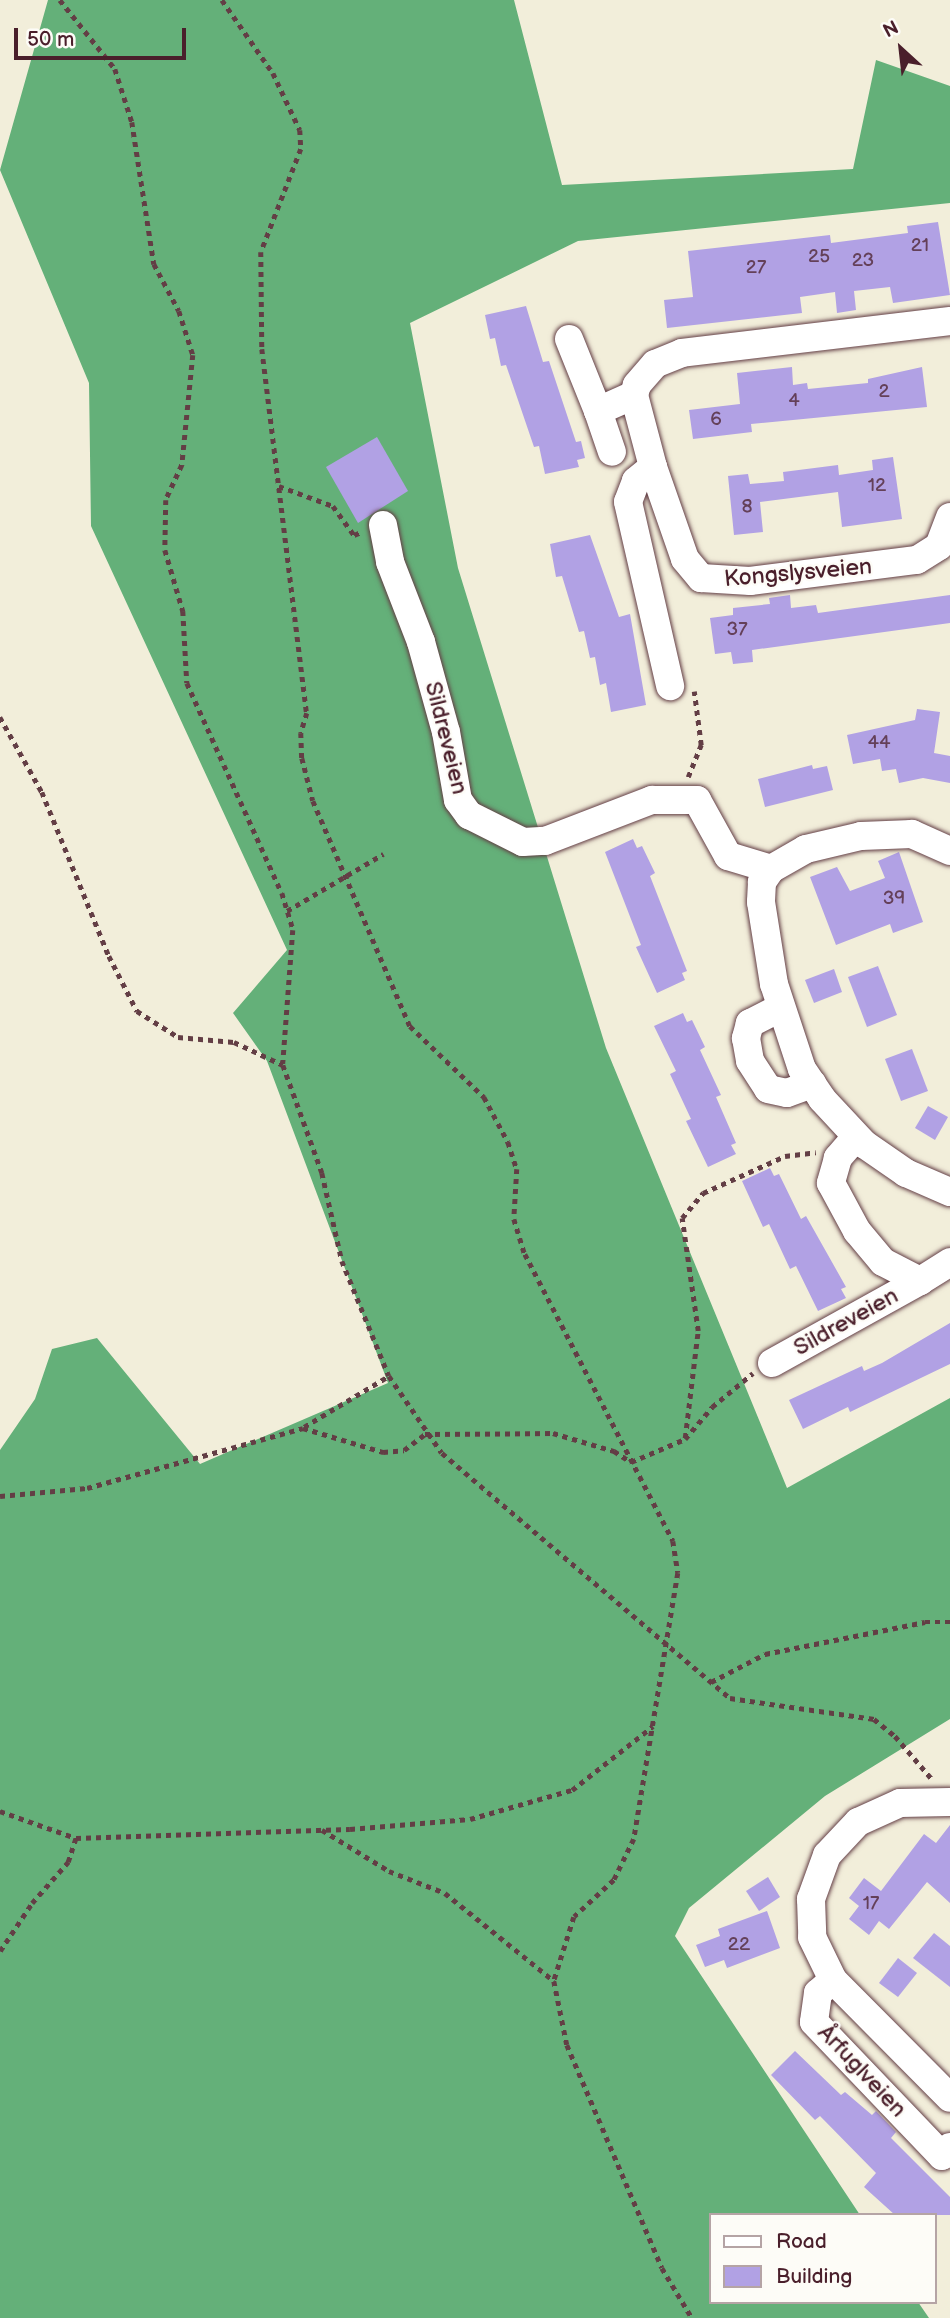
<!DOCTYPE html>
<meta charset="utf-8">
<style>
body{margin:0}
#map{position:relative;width:950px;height:2318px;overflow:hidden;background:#f2eeda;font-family:"Balsamiq Sans",sans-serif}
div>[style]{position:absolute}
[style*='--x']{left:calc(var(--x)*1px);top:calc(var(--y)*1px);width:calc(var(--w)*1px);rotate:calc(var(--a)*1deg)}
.forest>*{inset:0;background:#64b079}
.building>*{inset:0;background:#b1a1e4}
.path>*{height:4.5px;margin-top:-2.25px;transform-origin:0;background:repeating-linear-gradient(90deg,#633e45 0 5px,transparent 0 10px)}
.roads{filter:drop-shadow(0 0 2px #633e45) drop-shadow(0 0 2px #633e45)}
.minor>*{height:28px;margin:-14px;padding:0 14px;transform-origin:14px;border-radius:14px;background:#fff}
span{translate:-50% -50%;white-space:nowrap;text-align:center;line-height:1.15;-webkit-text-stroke:5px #fdfcf7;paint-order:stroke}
.number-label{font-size:19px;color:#644059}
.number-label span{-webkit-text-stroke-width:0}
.street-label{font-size:23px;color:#4a1f2b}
.legend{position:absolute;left:709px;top:2213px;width:228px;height:91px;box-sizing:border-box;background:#fdfcf7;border:2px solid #b5a4a5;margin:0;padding:9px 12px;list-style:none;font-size:21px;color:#4a1f2b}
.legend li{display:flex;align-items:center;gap:14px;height:35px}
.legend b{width:35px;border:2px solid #b5a4a5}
.north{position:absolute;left:866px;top:14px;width:70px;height:70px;-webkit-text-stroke:5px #fdfcf7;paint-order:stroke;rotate:333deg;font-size:19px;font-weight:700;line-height:28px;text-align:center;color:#4a1f2b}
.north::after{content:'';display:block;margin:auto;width:24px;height:32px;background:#4a1f2b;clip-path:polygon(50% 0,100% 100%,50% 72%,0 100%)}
.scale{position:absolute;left:14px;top:28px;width:172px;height:32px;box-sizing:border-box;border:4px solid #4a1f2b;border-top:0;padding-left:9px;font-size:21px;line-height:24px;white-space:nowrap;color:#4a1f2b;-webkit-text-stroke:5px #fdfcf7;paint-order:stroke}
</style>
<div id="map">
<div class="forest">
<div style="clip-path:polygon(48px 0,514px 0,562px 185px,853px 169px,876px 60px,950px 86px,950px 203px,578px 241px,410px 323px,458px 568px,606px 1048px,787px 1488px,950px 1398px,950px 1719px,825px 1796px,689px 1908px,675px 1936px,860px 2215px,710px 2215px,710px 2302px,918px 2302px,929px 2318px,0 2318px,0 1450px,35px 1399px,52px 1349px,97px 1338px,200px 1464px,388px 1383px,267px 1061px,233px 1013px,287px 950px,91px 526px,89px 383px,0 170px)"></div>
</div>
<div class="building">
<div style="clip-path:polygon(938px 222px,950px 295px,893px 303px,890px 287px,854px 291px,856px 310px,837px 313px,835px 292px,800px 297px,802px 313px,667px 328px,664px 300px,693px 297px,688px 251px,830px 235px,831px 243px,908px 233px,907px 226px)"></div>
<div style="clip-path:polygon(526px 306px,543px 362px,549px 361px,576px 442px,581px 441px,585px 458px,577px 460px,579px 467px,545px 474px,539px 446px,534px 447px,506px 365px,501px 366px,495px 338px,490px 339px,485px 315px)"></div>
<div style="clip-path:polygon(792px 367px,793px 385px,807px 383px,808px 389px,868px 383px,868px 379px,922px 367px,927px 407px,751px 424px,752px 432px,693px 439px,689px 410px,740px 404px,737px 373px)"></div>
<div style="clip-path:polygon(377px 437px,408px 491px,358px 523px,326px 467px)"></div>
<div style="clip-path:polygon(893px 457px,902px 519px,842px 527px,838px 492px,760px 502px,763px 532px,734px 535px,728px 476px,748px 474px,750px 484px,784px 481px,783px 472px,838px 465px,839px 475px,873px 470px,872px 460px)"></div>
<div style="clip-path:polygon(590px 535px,619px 617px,630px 614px,646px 705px,611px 712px,606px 683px,600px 685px,595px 657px,590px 658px,584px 631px,579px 632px,562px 576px,556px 577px,550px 544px)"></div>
<div style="clip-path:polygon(790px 595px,791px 608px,816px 605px,818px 613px,950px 595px,950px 623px,752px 650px,753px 662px,733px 664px,731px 652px,715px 654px,710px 618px,733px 615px,733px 608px,770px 604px,769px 598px)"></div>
<div style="clip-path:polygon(917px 709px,940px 712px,934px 753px,950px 756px,950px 783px,923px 778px,899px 783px,896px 769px,882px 771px,880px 759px,853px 764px,847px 735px,915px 720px)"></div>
<div style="clip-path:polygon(812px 765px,813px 769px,827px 766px,833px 790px,765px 807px,758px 779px)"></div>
<div style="clip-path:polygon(633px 839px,637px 848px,642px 846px,655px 873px,650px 876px,687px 971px,682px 973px,685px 980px,657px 993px,636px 947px,641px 945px,605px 852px)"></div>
<div style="clip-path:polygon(899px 852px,923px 922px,893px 933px,890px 924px,836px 945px,810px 877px,837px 867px,850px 891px,885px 878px,878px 861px)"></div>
<div style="clip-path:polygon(878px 966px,897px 1015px,867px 1027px,848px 977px)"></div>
<div style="clip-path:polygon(834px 969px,842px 992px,814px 1003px,805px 980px)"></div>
<div style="clip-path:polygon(683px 1013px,687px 1022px,692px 1020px,705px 1047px,700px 1050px,721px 1095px,716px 1097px,736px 1143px,731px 1145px,736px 1154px,708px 1167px,686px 1121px,691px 1119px,670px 1074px,676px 1071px,654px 1026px)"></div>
<div style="clip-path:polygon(912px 1049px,928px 1091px,901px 1101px,885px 1059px)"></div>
<div style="clip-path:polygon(928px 1106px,948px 1117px,935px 1140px,915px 1128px)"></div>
<div style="clip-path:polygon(770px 1168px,774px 1176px,779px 1174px,801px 1219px,806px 1216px,846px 1287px,841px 1289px,846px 1298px,818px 1311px,796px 1266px,790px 1269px,769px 1224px,763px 1227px,742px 1181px)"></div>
<div style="clip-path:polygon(950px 1323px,950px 1364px,850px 1412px,848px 1407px,803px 1429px,789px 1400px,862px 1366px,864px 1371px,882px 1363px)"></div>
<div style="clip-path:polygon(950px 1825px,950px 1903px,927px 1882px,889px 1929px,879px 1921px,869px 1935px,849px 1919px,859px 1906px,849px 1898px,864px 1878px,881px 1891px,924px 1834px,936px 1843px)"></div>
<div style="clip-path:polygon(768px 1877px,780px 1897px,759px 1911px,746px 1891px)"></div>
<div style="clip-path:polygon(767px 1911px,780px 1948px,727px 1968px,724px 1960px,705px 1967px,696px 1945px,720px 1936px,718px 1929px)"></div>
<div style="clip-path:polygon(934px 1933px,950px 1946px,950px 1987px,913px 1958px)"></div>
<div style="clip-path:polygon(898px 1958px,917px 1973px,898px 1997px,879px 1983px)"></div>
<div style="clip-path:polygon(795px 2051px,841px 2095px,845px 2092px,872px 2115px,876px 2111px,896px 2132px,891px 2138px,950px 2197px,950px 2215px,895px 2215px,864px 2187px,876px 2173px,820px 2116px,815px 2120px,771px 2075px)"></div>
</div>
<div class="path">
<div style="--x:60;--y:0;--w:88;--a:51.4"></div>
<div style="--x:115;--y:69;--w:56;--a:72.2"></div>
<div style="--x:132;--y:122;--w:144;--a:81.2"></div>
<div style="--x:154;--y:264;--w:53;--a:62"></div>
<div style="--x:179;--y:311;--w:46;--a:72.3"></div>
<div style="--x:193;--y:355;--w:111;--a:95.7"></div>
<div style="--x:182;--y:465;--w:38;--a:115"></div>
<div style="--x:166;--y:500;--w:50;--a:91.1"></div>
<div style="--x:165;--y:550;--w:64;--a:73.6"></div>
<div style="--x:183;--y:611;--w:72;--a:86.8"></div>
<div style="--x:187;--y:683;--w:230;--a:65.7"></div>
<div style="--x:282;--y:893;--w:39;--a:73"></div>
<div style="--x:293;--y:930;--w:134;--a:94.3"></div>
<div style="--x:222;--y:0;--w:89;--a:55.1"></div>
<div style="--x:273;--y:73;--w:63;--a:64.7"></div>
<div style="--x:300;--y:130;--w:19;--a:87"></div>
<div style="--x:301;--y:149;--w:110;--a:111.2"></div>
<div style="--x:261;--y:252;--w:97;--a:89.4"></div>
<div style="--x:262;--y:349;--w:367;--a:83"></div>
<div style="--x:307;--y:713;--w:21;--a:107"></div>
<div style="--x:301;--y:733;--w:25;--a:88"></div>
<div style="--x:302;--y:758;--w:44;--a:75.7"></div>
<div style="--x:313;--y:801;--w:245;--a:66.7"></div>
<div style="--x:410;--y:1026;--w:103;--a:43.8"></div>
<div style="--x:484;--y:1097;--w:51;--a:61.9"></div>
<div style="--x:508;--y:1142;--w:28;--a:72"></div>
<div style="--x:517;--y:1169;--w:50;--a:93.4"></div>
<div style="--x:514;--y:1219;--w:37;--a:73"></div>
<div style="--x:525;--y:1254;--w:323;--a:62.7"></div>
<div style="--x:673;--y:1541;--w:32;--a:81"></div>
<div style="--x:678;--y:1573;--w:270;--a:99.4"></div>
<div style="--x:634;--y:1839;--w:46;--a:116"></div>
<div style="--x:614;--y:1880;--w:54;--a:137.2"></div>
<div style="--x:574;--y:1917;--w:67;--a:107.4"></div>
<div style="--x:554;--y:1981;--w:65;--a:78.5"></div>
<div style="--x:567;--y:2045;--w:242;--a:66.9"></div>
<div style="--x:662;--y:2268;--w:58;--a:59"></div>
<div style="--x:279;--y:486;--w:58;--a:20.3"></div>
<div style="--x:333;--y:506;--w:36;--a:54"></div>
<div style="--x:354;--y:535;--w:8;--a:-23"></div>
<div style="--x:0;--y:717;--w:86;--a:60.8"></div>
<div style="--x:42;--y:792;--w:177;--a:67.8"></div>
<div style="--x:109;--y:956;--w:62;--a:63"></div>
<div style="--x:137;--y:1011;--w:49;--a:32.4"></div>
<div style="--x:178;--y:1037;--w:56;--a:5.1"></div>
<div style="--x:234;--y:1042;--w:54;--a:25.1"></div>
<div style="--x:283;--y:1065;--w:115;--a:70.1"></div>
<div style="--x:322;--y:1173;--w:90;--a:77.2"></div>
<div style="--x:342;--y:1261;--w:124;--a:67.8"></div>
<div style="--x:389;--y:1376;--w:93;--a:55.5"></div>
<div style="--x:442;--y:1453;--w:378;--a:40.4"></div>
<div style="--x:730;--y:1698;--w:146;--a:8.3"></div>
<div style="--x:874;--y:1719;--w:27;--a:39"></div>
<div style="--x:895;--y:1736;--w:57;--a:49.3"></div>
<div style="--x:688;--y:777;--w:35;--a:-68"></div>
<div style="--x:701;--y:745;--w:54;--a:-97.4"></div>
<div style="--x:287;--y:911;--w:112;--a:-30.7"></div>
<div style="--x:304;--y:1427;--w:99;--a:-31"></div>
<div style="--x:685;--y:1438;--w:108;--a:-83.1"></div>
<div style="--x:698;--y:1331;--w:114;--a:-98.1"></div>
<div style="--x:682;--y:1218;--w:33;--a:-50"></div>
<div style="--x:703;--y:1193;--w:90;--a:-24.3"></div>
<div style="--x:785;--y:1156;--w:31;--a:-7"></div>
<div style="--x:0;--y:1496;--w:87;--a:-5.3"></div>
<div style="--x:87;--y:1488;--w:224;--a:-15.5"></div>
<div style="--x:303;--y:1428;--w:84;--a:16.7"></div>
<div style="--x:383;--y:1452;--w:21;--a:-5"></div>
<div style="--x:404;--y:1450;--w:26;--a:-37"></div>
<div style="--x:425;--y:1434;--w:128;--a:-0.4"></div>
<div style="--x:553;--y:1433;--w:64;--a:16.4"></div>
<div style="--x:614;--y:1451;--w:20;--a:33"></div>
<div style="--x:631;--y:1462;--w:59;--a:-23.1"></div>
<div style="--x:685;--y:1439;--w:42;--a:-49.8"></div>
<div style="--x:712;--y:1407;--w:53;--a:-39.7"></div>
<div style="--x:711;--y:1682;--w:61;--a:-27.4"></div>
<div style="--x:765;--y:1654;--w:163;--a:-11.3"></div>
<div style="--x:925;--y:1622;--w:25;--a:0"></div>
<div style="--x:0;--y:1811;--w:81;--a:19.6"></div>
<div style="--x:76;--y:1838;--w:274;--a:-1.9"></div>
<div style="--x:350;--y:1829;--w:120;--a:-4.8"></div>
<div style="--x:470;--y:1819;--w:106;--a:-15.9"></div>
<div style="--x:572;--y:1790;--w:103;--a:-38.3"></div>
<div style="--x:322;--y:1830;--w:79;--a:31.5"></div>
<div style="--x:389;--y:1871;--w:60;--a:21.4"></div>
<div style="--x:445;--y:1893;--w:140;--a:38.9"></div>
<div style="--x:0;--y:1951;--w:58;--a:-56.3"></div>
<div style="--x:32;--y:1903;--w:55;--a:-48.7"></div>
<div style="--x:68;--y:1862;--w:25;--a:-72"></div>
</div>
<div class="roads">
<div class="minor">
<div style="--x:950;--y:321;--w:270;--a:173.2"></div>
<div style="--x:682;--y:353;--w:29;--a:158"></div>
<div style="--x:655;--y:364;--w:28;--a:131"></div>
<div style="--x:637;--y:385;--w:10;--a:107"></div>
<div style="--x:634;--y:395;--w:74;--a:75.2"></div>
<div style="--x:653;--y:467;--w:97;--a:70.8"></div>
<div style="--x:685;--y:559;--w:25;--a:50"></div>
<div style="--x:701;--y:578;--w:49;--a:3.5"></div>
<div style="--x:750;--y:581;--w:168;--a:-7.2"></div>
<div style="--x:917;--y:560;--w:26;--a:-32"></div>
<div style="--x:939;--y:546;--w:31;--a:-69"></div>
<div style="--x:569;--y:339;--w:78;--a:68.1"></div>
<div style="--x:598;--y:411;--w:39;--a:-24"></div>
<div style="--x:598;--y:411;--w:43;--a:71.1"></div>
<div style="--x:653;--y:467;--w:22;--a:141"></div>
<div style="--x:636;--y:481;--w:22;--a:111"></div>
<div style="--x:628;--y:502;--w:189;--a:77.1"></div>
<div style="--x:383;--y:525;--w:38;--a:79"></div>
<div style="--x:390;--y:562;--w:86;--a:68.8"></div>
<div style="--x:421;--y:642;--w:93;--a:74.5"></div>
<div style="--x:446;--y:732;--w:69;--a:80"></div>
<div style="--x:458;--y:800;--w:19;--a:54"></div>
<div style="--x:469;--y:815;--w:60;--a:26.6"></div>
<div style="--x:523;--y:842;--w:22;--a:-3"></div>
<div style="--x:545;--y:841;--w:115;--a:-21"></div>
<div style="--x:652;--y:800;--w:45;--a:0"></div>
<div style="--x:697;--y:800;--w:64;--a:61"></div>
<div style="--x:728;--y:856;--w:45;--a:16.8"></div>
<div style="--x:950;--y:851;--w:42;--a:-155.9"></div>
<div style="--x:912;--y:834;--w:51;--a:177.8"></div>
<div style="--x:861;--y:836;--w:57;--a:166.7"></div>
<div style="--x:806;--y:849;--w:40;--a:150.3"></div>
<div style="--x:771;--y:869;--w:16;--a:125"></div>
<div style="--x:762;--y:882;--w:20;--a:93"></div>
<div style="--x:761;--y:902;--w:83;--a:81"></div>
<div style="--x:774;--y:984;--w:89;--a:71.8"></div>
<div style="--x:802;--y:1069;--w:36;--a:56"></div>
<div style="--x:822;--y:1099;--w:62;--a:47"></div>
<div style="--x:864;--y:1144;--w:51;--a:34.6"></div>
<div style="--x:906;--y:1173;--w:48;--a:23.4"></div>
<div style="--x:780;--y:1008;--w:34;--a:153"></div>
<div style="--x:750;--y:1023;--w:16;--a:105"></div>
<div style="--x:746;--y:1038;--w:23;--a:80"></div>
<div style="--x:750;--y:1061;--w:33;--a:57"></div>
<div style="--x:768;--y:1089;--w:19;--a:12"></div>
<div style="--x:787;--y:1093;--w:27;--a:-20"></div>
<div style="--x:856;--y:1137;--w:28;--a:131"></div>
<div style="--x:838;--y:1158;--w:26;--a:106"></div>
<div style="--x:831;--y:1183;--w:55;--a:61.6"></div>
<div style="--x:857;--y:1231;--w:40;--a:50"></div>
<div style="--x:883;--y:1262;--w:42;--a:27.2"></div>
<div style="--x:920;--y:1281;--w:36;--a:-32"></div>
<div style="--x:772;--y:1363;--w:169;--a:-29"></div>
<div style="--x:950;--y:1802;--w:50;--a:178.9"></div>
<div style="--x:900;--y:1803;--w:46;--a:155.7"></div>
<div style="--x:858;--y:1822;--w:45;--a:133.2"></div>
<div style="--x:827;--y:1855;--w:47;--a:110"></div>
<div style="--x:811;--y:1899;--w:38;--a:88"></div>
<div style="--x:812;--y:1937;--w:48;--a:64"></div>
<div style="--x:833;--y:1980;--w:166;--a:45.2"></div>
<div style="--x:833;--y:1980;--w:20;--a:139"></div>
<div style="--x:818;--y:1993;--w:29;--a:98"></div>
<div style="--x:814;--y:2022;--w:185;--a:46.3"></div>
<div style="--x:942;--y:2156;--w:12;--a:-48"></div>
</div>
</div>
<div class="number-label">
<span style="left:920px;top:246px">21</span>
<span style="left:819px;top:257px">25</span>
<span style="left:863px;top:261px">23</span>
<span style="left:756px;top:268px">27</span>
<span style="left:884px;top:392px">2</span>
<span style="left:794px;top:401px">4</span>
<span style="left:716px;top:420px">6</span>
<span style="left:877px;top:486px">12</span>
<span style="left:747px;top:507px">8</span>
<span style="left:737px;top:630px">37</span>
<span style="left:879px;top:743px">44</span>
<span style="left:894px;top:899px">39</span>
<span style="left:871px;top:1904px">17</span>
<span style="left:739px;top:1945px">22</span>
</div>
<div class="street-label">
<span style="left:798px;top:573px;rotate:-5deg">Kongslysveien</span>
<span style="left:446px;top:738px;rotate:76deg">Sildreveien</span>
<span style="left:846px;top:1322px;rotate:-29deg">Sildreveien</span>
<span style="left:862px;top:2071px;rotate:47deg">Årfuglveien</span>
</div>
<ul class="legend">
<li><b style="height:9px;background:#fff"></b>Road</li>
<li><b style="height:19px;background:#b1a1e4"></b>Building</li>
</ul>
<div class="north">N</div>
<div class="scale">50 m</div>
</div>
